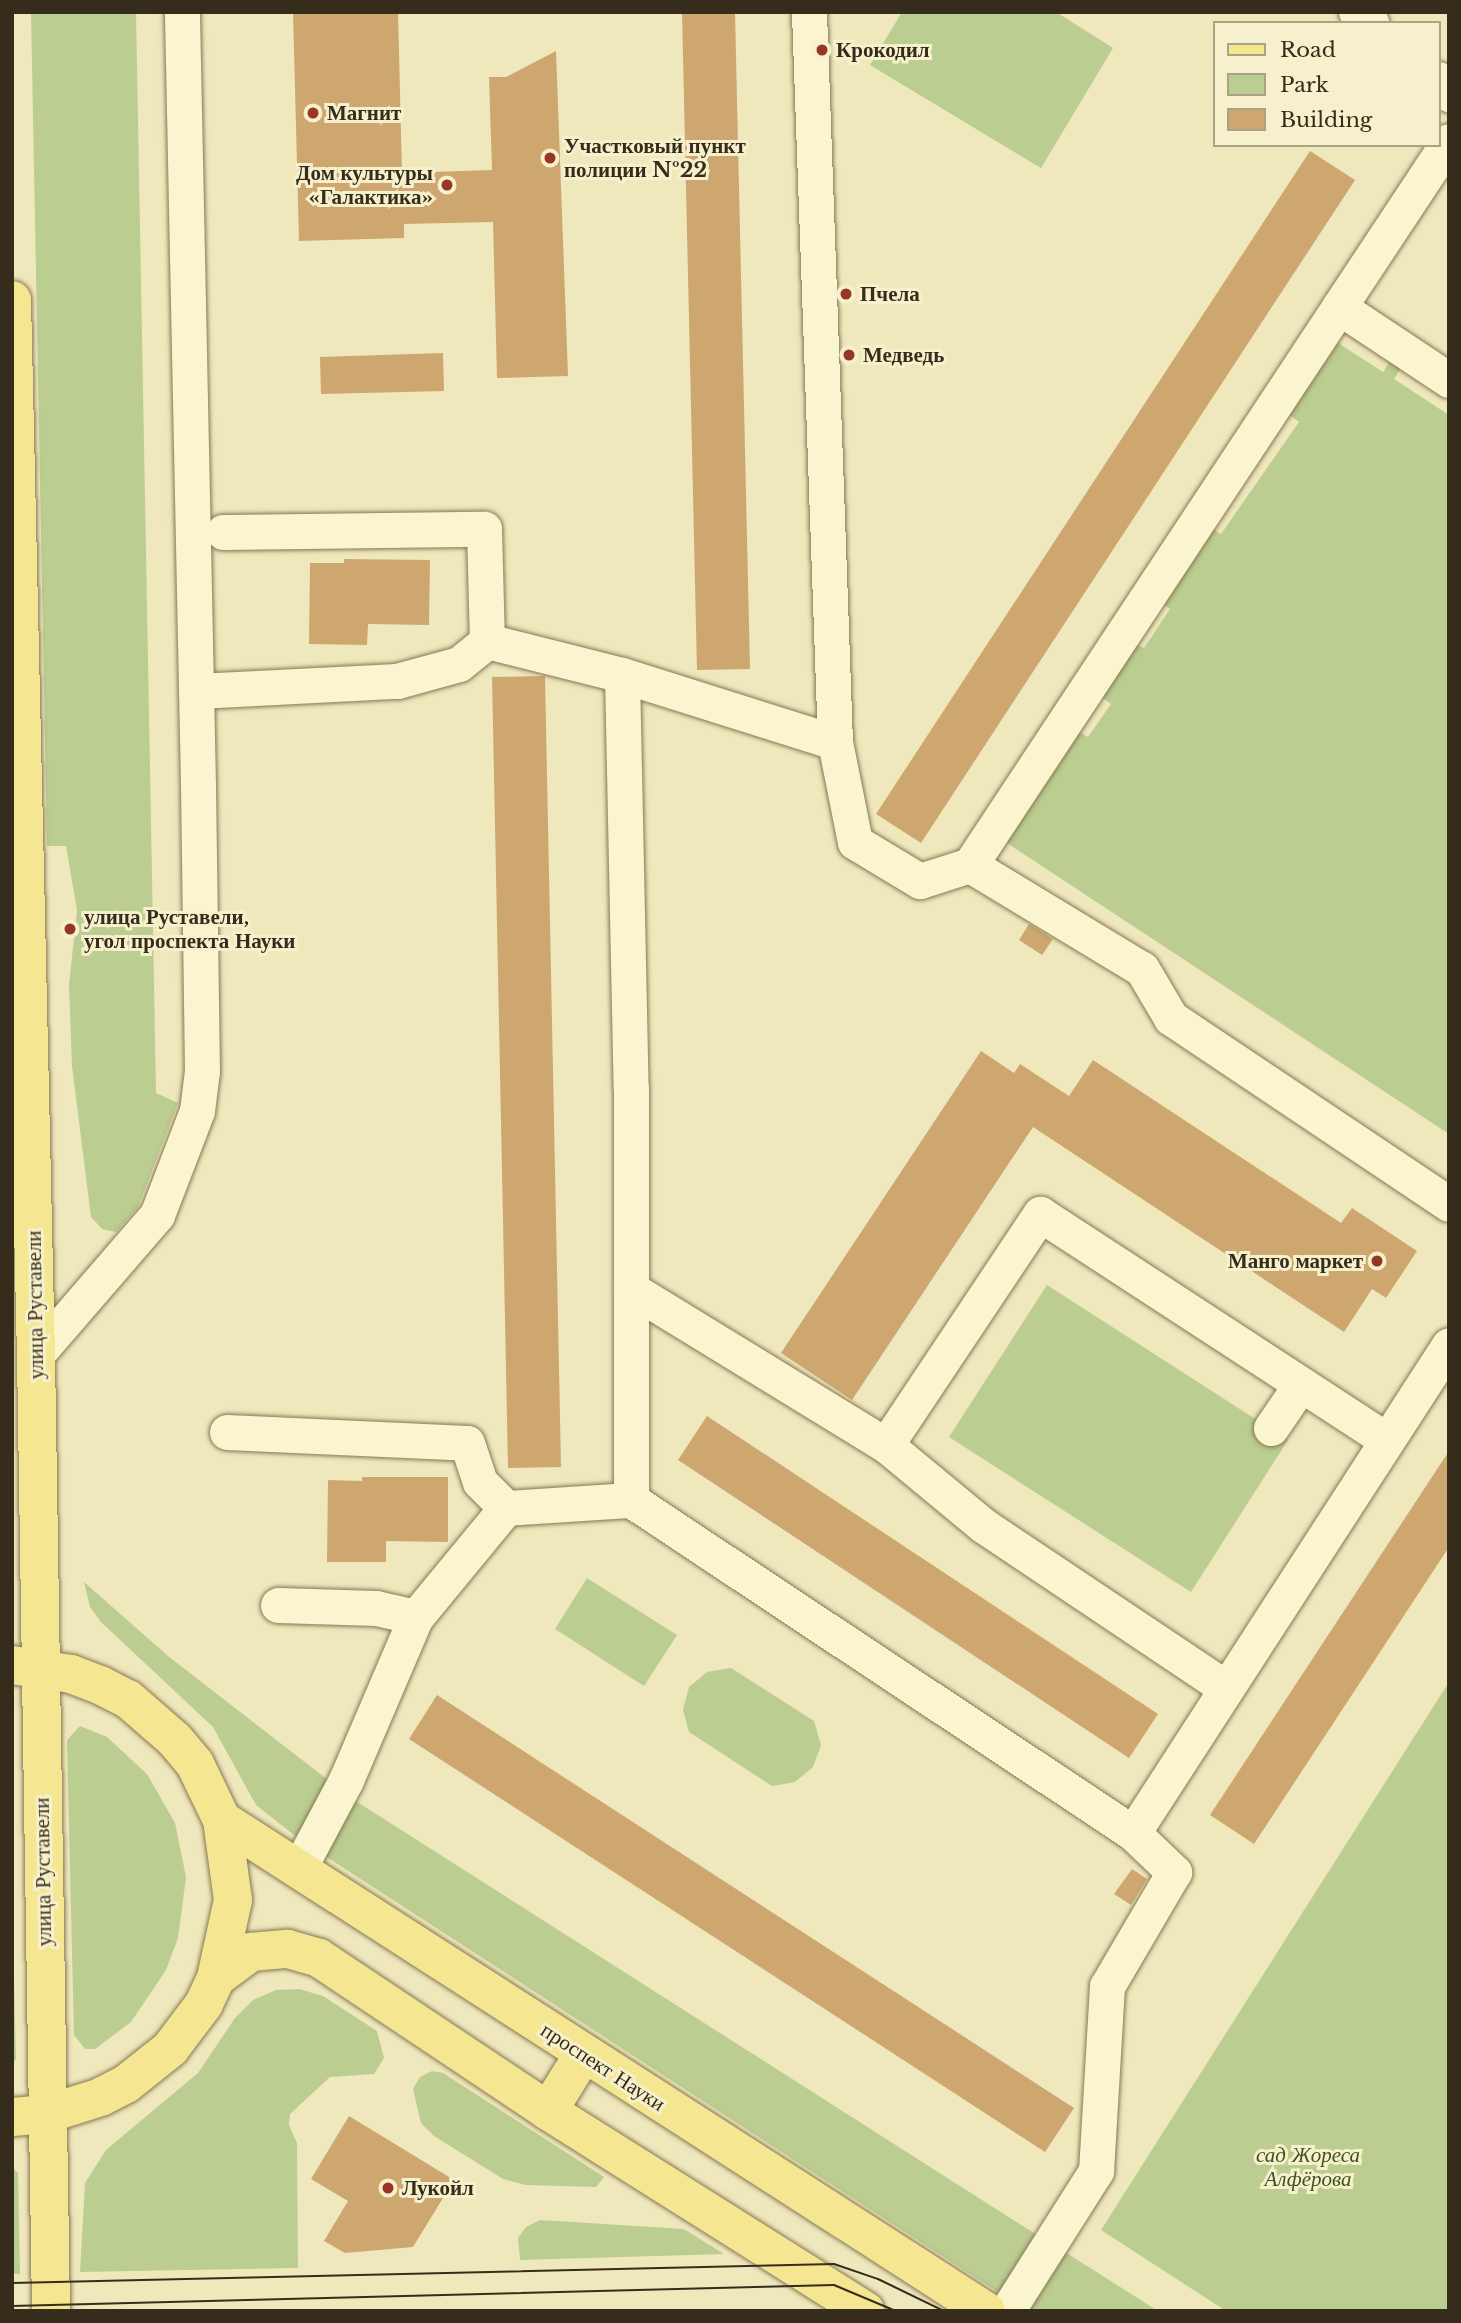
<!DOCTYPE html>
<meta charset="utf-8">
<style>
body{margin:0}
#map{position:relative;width:1461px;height:2323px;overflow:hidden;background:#efe8bc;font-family:"Libre Baskerville",serif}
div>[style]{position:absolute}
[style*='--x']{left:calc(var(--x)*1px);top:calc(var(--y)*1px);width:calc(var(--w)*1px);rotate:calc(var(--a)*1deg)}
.green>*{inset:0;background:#bbcd90}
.building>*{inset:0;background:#cea770}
.roads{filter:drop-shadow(0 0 2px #867855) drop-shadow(0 0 2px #867855)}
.minor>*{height:35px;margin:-17.5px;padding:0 17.5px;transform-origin:17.5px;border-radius:17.5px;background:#faf4cf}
.major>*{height:38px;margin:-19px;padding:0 19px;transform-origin:19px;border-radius:19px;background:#f5e691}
.tram>*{height:2px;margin:-1px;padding:0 1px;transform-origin:1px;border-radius:1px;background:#352c1b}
.dots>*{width:19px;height:19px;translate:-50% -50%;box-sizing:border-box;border:4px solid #f6f1cc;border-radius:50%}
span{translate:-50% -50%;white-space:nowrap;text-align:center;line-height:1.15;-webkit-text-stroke:6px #f6f1cc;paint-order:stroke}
.poi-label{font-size:21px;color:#352c1b;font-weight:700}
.left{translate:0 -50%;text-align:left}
.right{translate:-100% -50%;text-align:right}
.street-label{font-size:21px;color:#352c1b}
.park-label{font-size:21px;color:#3d5220;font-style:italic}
.frame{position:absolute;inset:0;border:14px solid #352c1b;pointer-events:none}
.legend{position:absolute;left:1213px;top:21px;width:228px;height:126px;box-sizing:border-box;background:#f6f1cc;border:2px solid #a9a285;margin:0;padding:9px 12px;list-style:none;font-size:21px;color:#352c1b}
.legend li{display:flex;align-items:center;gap:14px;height:35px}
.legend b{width:35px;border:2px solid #a9a285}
</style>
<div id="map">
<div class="green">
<div style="clip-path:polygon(31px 12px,136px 12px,156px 1093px,178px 1103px,138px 1207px,116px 1232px,102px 1229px,91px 1217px,72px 1066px,69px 985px,77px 910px,66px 846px,47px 846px)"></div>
<div style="clip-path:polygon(902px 12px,1056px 12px,1113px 48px,1041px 168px,870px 65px)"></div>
<div style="clip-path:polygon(1338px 343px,1383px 372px,1392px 358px,1403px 365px,1394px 379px,1449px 415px,1449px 1134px,1001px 839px,1075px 729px,1088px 737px,1111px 704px,1096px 693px,1131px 641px,1144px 648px,1170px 609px,1159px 601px,1209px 527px,1221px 534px,1299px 422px,1281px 409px,1290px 397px,1298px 402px)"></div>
<div style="clip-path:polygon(1047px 1285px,1288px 1440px,1191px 1592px,949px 1437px)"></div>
<div style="clip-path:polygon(587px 1578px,677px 1635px,644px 1686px,555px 1629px)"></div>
<div style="clip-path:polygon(84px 1582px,168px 1656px,328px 1780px,299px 1839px,256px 1805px,213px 1727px,101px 1622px,90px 1607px)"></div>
<div style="clip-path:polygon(731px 1668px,814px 1721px,821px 1745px,813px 1767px,795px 1782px,772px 1786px,689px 1732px,683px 1710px,689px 1687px,707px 1672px)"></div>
<div style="clip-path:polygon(1449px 1682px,1449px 2311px,1226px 2311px,1101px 2230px)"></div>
<div style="clip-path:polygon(80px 1726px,107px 1737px,147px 1774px,175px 1823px,186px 1877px,178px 1938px,166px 1970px,131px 2022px,95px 2049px,85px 2049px,74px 2035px,67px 1740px)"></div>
<div style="clip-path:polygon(351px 1798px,1037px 2235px,1001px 2294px,322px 1854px)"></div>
<div style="clip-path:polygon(12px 1895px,16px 2059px,12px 2064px)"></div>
<div style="clip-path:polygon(299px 1989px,323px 1996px,377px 2031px,384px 2058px,374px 2074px,330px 2077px,290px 2114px,289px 2125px,297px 2143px,298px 2268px,80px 2272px,85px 2183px,106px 2150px,198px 2073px,235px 2018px,253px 2000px,276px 1990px)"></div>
<div style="clip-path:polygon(432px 2071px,443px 2073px,604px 2177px,596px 2187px,526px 2185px,503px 2179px,434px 2136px,421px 2123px,413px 2089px,420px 2077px)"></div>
<div style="clip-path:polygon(12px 2167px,18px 2173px,20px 2274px,12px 2274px)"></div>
<div style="clip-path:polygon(540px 2220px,684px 2229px,724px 2254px,520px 2260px,518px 2238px,526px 2227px)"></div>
<div style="clip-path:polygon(1065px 2252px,1158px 2311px,1028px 2311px)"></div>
</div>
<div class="building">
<div style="clip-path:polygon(293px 12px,398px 12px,402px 173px,492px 170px,489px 77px,506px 77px,556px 51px,568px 376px,497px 378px,493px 222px,404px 224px,404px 238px,299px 241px)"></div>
<div style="clip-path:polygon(682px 12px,735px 12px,750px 669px,697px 670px)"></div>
<div style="clip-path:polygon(1310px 151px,1355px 180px,921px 843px,876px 814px)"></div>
<div style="clip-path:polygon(443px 353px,444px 391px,321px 394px,320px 357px)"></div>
<div style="clip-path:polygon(344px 559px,430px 560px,429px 625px,368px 624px,367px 645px,309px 644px,310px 563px,344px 563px)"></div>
<div style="clip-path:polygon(545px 676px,561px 1467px,508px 1468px,492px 677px)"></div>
<div style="clip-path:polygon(1029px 924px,1053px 939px,1042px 955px,1019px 940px)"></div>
<div style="clip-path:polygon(981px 1051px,1014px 1073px,1020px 1064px,1069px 1096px,1093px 1060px,1341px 1223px,1352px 1208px,1417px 1251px,1386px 1298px,1372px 1289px,1344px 1332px,1033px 1127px,852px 1400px,781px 1353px)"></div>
<div style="clip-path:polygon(707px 1416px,1158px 1714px,1129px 1758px,678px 1460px)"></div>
<div style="clip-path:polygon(1449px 1451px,1449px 1547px,1254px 1844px,1210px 1815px)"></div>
<div style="clip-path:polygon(362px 1477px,448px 1477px,448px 1542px,386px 1541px,386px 1562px,327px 1562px,328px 1480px,362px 1481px)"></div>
<div style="clip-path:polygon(437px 1695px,1074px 2108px,1045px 2152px,409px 1739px)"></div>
<div style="clip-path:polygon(1132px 1869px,1147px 1879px,1131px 1905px,1114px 1894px)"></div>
<div style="clip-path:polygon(349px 2116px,454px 2180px,413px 2247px,345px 2253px,324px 2241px,348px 2201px,311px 2179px)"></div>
</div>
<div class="roads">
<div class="minor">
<div style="--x:809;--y:12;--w:730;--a:87.96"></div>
<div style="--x:1356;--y:12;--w:19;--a:36"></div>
<div style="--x:1438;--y:79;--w:19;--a:54"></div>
<div style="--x:1339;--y:307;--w:199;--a:-56.5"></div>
<div style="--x:223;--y:532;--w:261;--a:-0.7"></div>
<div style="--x:484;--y:529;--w:112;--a:88.5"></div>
<div style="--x:622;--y:675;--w:223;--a:17.5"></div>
<div style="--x:835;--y:742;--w:102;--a:78.7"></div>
<div style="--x:855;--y:842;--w:76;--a:31"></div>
<div style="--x:920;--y:881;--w:52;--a:-17.7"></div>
<div style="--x:970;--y:865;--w:669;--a:-56.52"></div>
<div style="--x:1339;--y:307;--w:132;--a:33.6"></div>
<div style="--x:197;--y:691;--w:200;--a:-2.9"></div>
<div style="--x:397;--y:681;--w:64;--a:-15.3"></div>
<div style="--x:459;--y:664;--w:36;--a:-39"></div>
<div style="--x:487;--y:641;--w:139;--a:14.1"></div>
<div style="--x:622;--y:675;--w:413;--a:88.8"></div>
<div style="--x:631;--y:1088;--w:412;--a:90"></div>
<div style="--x:631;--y:1500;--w:602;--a:33.56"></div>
<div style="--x:1133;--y:1833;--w:57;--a:43.6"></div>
<div style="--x:1174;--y:1872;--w:132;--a:120.4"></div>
<div style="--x:1107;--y:1986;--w:185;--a:93.4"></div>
<div style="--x:1096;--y:2171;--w:166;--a:122.4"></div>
<div style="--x:970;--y:865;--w:201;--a:31.2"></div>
<div style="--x:1142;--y:969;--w:57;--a:59.4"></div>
<div style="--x:1171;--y:1018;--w:334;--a:33.8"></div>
<div style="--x:631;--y:1289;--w:299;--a:31.5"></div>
<div style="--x:886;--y:1445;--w:127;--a:39.6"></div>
<div style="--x:984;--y:1526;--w:291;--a:33.8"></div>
<div style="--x:36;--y:1355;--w:185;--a:-49.2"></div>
<div style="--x:157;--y:1215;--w:111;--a:-69"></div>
<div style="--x:197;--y:1111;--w:39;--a:-83"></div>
<div style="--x:202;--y:1072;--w:287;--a:-90.8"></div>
<div style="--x:198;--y:785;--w:773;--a:-91.19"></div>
<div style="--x:1271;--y:1428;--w:53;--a:-55.7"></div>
<div style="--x:227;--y:1432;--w:240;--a:2.6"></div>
<div style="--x:467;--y:1443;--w:41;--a:71.6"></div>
<div style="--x:480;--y:1482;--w:37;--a:45"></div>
<div style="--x:886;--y:1445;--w:278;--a:-56.3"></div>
<div style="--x:1040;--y:1214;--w:414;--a:33.1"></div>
<div style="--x:278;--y:1605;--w:98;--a:1.8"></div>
<div style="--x:376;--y:1608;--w:41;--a:12.7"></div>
<div style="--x:1133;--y:1833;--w:581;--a:-57.08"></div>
<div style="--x:298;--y:1870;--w:102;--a:-61.9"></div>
<div style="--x:346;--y:1780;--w:177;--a:-66.8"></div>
<div style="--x:416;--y:1617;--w:141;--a:-50.5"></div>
<div style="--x:506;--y:1508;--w:125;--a:-3.7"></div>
</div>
<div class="major">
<div style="--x:12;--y:300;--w:1055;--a:88.7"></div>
<div style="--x:36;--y:1355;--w:956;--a:89.1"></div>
<div style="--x:12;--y:1665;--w:60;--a:8.7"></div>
<div style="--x:71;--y:1674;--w:31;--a:21"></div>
<div style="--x:100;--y:1685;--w:31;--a:27"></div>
<div style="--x:128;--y:1699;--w:62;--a:41.1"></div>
<div style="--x:175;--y:1740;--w:31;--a:50"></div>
<div style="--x:195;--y:1764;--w:62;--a:64.3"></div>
<div style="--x:222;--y:1820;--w:81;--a:82.2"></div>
<div style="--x:233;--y:1900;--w:80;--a:102.3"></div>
<div style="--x:216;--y:1978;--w:29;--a:115"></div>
<div style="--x:204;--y:2004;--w:56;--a:127.1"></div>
<div style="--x:170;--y:2049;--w:56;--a:141.5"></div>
<div style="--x:126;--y:2084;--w:28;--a:153"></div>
<div style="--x:101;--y:2097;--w:57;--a:162.5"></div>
<div style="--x:47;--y:2114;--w:35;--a:175"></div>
<div style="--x:222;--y:1820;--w:908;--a:32.73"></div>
<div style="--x:216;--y:1978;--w:44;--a:-36.6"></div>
<div style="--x:251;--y:1952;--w:37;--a:-5"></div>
<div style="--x:288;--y:1949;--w:32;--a:16"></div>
<div style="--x:319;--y:1958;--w:275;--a:33.7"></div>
<div style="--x:548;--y:2111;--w:375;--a:32.2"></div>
<div style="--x:548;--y:2111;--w:66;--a:-58"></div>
</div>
</div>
<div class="tram">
<div style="--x:12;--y:2283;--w:822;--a:-1.32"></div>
<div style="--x:834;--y:2264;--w:46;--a:18.8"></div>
<div style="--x:878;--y:2279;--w:73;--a:25.9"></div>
<div style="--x:12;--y:2306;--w:822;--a:-1.46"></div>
<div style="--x:834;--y:2285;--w:67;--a:22.8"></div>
</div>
<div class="dots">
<div style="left:822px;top:50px;background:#973624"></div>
<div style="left:313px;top:113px;background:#973624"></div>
<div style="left:550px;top:158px;background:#973624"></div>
<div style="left:447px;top:185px;background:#973624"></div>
<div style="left:846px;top:294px;background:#973624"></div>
<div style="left:849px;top:355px;background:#973624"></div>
<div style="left:70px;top:929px;background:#973624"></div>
<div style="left:1377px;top:1261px;background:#973624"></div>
<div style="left:388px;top:2188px;background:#973624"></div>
</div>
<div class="poi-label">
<span class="left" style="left:836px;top:50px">Крокодил</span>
<span class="left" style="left:327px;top:113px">Магнит</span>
<span class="left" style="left:564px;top:158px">Участковый пункт<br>полиции №22</span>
<span class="right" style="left:433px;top:185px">Дом культуры<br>«Галактика»</span>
<span class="left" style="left:860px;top:294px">Пчела</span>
<span class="left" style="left:863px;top:355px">Медведь</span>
<span class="left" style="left:84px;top:929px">улица Руставели,<br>угол проспекта Науки</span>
<span class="right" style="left:1363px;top:1261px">Манго маркет</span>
<span class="left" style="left:402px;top:2188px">Лукойл</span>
</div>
<div class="street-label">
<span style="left:35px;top:1305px;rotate:-91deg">улица Руставели</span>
<span style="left:43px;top:1872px;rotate:-91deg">улица Руставели</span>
<span style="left:603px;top:2067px;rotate:33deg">проспект Науки</span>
</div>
<div class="park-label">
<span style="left:1308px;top:2167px">сад Жореса<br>Алфёрова</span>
</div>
<div class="frame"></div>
<ul class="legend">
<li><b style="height:9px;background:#f5e691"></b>Road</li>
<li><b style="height:19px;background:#bbcd90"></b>Park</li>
<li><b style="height:19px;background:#cea770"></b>Building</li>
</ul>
</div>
